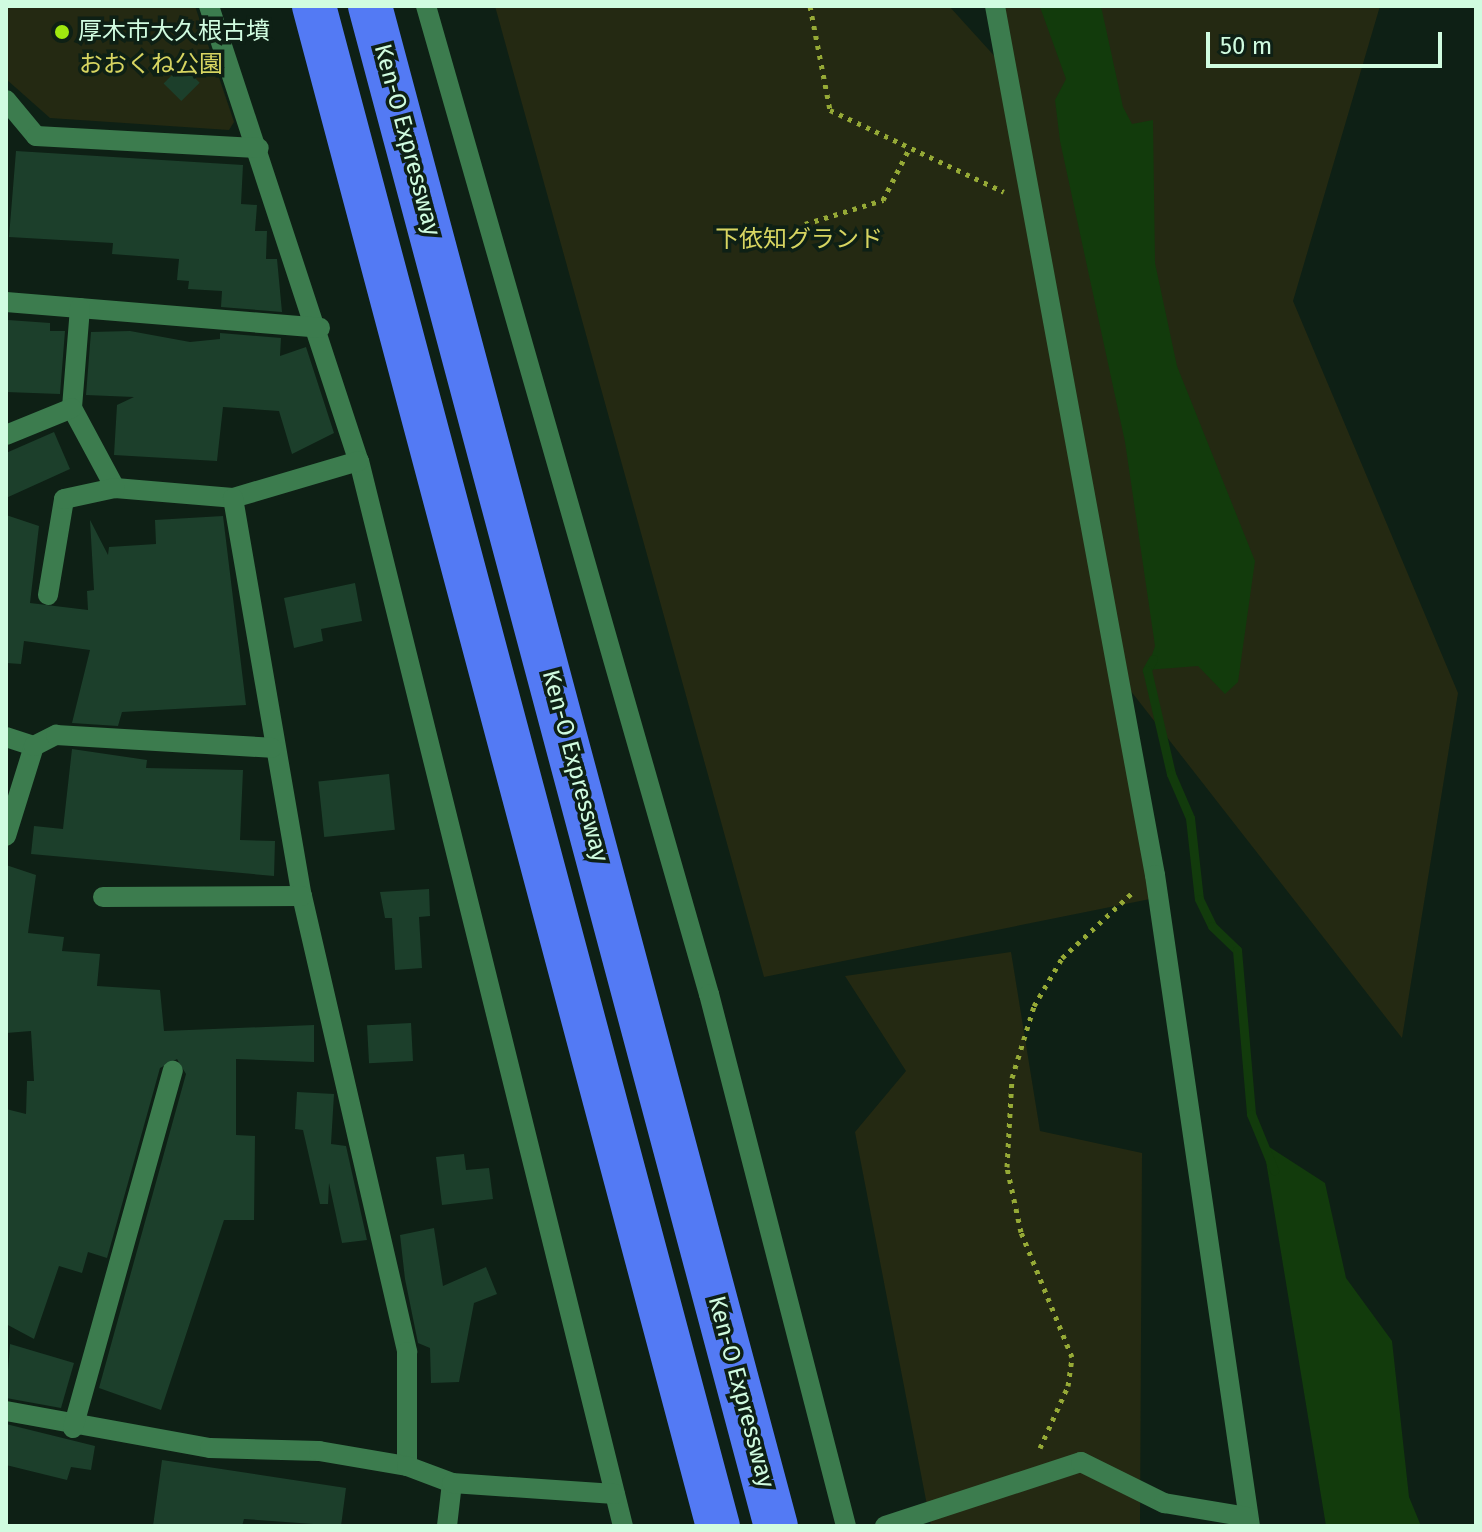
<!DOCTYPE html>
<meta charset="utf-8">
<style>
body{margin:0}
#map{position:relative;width:1482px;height:1532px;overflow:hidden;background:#0e2015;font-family:"Fira Sans","Noto Sans JP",sans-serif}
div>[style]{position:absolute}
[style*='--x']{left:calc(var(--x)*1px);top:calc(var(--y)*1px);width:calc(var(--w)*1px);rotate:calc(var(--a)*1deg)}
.green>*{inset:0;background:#242912}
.water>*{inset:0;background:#123b0c}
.stream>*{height:9px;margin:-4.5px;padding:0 4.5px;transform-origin:4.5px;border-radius:4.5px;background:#123b0c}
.building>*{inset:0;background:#1c3f2b;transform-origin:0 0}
.path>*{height:5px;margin-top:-2.5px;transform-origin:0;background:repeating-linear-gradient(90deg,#96aa36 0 4px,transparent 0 10px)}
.minor>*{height:20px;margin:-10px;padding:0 10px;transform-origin:10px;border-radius:10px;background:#3c7c4e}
.highway>*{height:44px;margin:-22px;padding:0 22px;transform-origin:22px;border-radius:22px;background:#537af4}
.dots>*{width:22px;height:22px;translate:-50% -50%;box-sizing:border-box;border:4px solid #0e2015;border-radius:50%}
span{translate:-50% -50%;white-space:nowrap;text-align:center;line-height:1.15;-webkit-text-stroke:7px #0e2015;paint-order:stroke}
.poi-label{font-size:24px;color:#d0fce0}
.left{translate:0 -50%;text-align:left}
.park-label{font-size:24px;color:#d7d561}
.street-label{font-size:24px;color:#d0fce0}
.frame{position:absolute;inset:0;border:8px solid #d0fce0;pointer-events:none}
.scale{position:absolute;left:1206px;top:32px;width:236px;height:36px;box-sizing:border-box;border:4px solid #d0fce0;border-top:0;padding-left:10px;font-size:24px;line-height:28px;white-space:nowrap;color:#d0fce0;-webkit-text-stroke:6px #0e2015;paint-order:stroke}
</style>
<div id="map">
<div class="green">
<i style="clip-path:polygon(6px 6px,195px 6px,234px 122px,229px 130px,50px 118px,6px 79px)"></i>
<i style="clip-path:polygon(495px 6px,949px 6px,998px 60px,997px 6px,1380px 6px,1293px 301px,1458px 693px,1402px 1038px,1123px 681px,1165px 896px,764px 977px)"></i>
<i style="clip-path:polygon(1011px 952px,1040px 1131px,1142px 1153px,1140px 1526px,931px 1526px,855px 1132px,906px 1071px,845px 976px)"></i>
</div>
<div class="water">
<i style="clip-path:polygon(1101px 6px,1123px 107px,1132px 124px,1153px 120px,1155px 263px,1177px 366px,1255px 561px,1238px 682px,1225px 694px,1198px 666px,1147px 670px,1155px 646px,1125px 442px,1060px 141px,1055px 100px,1066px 79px,1040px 7px)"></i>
<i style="clip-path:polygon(1263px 1143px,1325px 1183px,1346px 1278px,1392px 1341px,1409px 1497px,1421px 1526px,1326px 1526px)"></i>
</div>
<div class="stream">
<i style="--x:1153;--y:659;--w:13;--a:119"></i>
<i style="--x:1147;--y:670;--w:107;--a:77"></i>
<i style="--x:1171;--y:774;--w:48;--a:66.6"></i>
<i style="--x:1190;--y:818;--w:81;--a:83.7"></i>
<i style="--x:1199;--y:899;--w:30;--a:64"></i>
<i style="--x:1212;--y:926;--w:35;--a:44"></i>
<i style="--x:1237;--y:950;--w:165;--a:85.1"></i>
<i style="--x:1251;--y:1114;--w:61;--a:67.7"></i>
</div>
<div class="building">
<i style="left:182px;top:65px;width:25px;height:26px;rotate:45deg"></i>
<i style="clip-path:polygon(16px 151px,243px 165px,241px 204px,257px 205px,255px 231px,267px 231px,266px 259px,277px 259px,282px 312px,221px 307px,222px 291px,188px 289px,189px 281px,177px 280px,179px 259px,112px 254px,113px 243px,9px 237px)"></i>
<i style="clip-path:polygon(8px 320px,50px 323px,50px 331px,65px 331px,60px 394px,6px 392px)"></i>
<i style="clip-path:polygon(130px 331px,190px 342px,220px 339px,220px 333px,281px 338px,280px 356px,306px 347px,334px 433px,292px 454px,279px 411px,223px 407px,217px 461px,114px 455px,117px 405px,134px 397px,86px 395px,91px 332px)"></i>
<i style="clip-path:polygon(54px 432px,70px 469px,6px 498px,6px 453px)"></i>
<i style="clip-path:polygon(6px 515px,39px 526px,30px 603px,88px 610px,87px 591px,94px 590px,90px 520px,108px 555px,109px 547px,156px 544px,155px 520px,223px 516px,246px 705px,122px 712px,118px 726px,72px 723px,90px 650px,24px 641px,21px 664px,6px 663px)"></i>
<i style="clip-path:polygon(355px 583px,362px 621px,321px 629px,323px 641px,294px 648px,284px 598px)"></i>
<i style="clip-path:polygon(72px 749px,147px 760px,146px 768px,243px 770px,240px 840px,275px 841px,274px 876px,31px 854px,34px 826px,63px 829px)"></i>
<i style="left:389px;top:774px;width:56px;height:71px;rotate:84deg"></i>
<i style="clip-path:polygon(6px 865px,36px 875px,28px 933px,64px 937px,62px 951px,100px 954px,97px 986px,160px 990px,164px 1031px,314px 1025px,314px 1062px,236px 1059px,236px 1135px,255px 1136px,254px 1220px,224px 1220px,161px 1410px,99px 1388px,186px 1074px,177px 1059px,160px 1068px,107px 1258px,88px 1252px,82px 1273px,59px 1266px,34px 1339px,6px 1324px,6px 1109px,26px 1114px,27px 1081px,34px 1081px,31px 1031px,6px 1033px)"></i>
<i style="clip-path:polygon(429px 889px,430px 916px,419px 917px,422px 968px,395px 970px,392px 918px,385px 918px,380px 892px)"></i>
<i style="left:411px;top:1023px;width:38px;height:44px;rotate:87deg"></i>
<i style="clip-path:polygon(297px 1092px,334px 1094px,331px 1144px,346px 1146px,367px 1240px,342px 1243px,329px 1183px,328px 1204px,320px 1204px,303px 1130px,295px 1129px)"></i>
<i style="clip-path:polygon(464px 1154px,466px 1170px,489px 1168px,493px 1199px,442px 1205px,436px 1157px)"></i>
<i style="clip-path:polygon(434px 1228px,443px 1286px,486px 1267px,497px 1294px,474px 1303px,459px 1382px,431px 1383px,430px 1348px,418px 1343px,405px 1279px,400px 1235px)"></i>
<i style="clip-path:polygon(10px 1344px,74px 1363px,61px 1408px,6px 1398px)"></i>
<i style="clip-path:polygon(6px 1424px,95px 1446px,91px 1470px,71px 1467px,67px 1480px,6px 1465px)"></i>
<i style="clip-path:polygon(162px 1460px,346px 1488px,341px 1526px,244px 1519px,242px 1526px,153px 1526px)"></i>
</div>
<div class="path">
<i style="--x:810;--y:6;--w:106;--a:79.1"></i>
<i style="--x:830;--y:110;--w:192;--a:25.2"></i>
<i style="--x:805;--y:224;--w:82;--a:-17.1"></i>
<i style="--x:883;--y:200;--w:55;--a:-63"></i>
<i style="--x:1040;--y:1448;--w:68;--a:-65.7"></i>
<i style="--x:1068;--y:1386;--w:29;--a:-82"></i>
<i style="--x:1072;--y:1357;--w:135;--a:-112.2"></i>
<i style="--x:1021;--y:1232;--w:66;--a:-102.2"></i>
<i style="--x:1007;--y:1167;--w:89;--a:-86.8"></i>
<i style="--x:1012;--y:1078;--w:75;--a:-73"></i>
<i style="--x:1034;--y:1006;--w:56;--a:-59.7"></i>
<i style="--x:1062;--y:958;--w:98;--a:-42.9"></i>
</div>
<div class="minor">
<i style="--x:209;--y:6;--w:479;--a:71.8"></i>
<i style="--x:359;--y:461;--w:1097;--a:76.08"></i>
<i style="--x:426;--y:6;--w:1028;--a:74.02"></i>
<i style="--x:709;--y:994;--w:549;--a:75.56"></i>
<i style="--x:995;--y:6;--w:884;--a:79.57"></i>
<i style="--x:1155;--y:875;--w:658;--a:81.7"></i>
<i style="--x:6;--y:100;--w:47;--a:50.2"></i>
<i style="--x:36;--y:136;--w:223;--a:3.1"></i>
<i style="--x:6;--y:302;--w:315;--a:4.7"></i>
<i style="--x:80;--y:308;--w:100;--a:94.6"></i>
<i style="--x:72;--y:408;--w:91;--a:61.7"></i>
<i style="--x:115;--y:488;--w:118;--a:4.8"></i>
<i style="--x:233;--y:498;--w:131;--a:-16.4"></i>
<i style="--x:6;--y:435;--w:71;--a:-22.2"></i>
<i style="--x:233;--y:498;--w:404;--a:80.2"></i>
<i style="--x:302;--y:896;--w:468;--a:77"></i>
<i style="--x:407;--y:1352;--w:114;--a:90"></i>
<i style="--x:48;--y:595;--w:97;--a:-80.5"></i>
<i style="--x:64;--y:499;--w:52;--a:-12.2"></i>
<i style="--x:6;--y:737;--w:29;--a:18"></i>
<i style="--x:34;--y:746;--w:94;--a:107.3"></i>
<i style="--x:34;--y:746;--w:25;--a:-27"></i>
<i style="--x:56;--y:735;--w:216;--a:3.4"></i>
<i style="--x:103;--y:897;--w:199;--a:-0.3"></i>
<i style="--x:6;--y:1411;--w:207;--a:10.3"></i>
<i style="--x:210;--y:1448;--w:109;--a:1.6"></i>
<i style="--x:319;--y:1451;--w:89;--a:9.7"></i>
<i style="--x:407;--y:1466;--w:48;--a:20.7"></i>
<i style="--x:73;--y:1428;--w:371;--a:-74.4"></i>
<i style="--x:447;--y:1526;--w:43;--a:-83.4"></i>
<i style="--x:452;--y:1483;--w:163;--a:3.9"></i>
<i style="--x:885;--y:1526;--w:206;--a:-18.1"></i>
<i style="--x:1081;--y:1462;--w:93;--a:26.3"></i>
<i style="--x:1164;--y:1503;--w:85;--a:9.5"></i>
</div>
<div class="highway">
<i style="--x:314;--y:6;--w:1573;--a:75.12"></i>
<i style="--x:370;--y:6;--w:1573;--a:75.05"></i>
</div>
<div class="dots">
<i style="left:62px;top:32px;background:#9fe90f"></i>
</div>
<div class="poi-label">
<span class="left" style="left:78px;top:32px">厚木市大久根古墳</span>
</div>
<div class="park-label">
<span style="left:151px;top:65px">おおくね公園</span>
<span style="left:799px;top:240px">下依知グランド</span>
</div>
<div class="street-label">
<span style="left:407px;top:140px;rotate:75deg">Ken-O Expressway</span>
<span style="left:575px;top:766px;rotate:75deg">Ken-O Expressway</span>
<span style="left:741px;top:1392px;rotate:75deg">Ken-O Expressway</span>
</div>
<div class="frame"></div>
<div class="scale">50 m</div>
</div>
